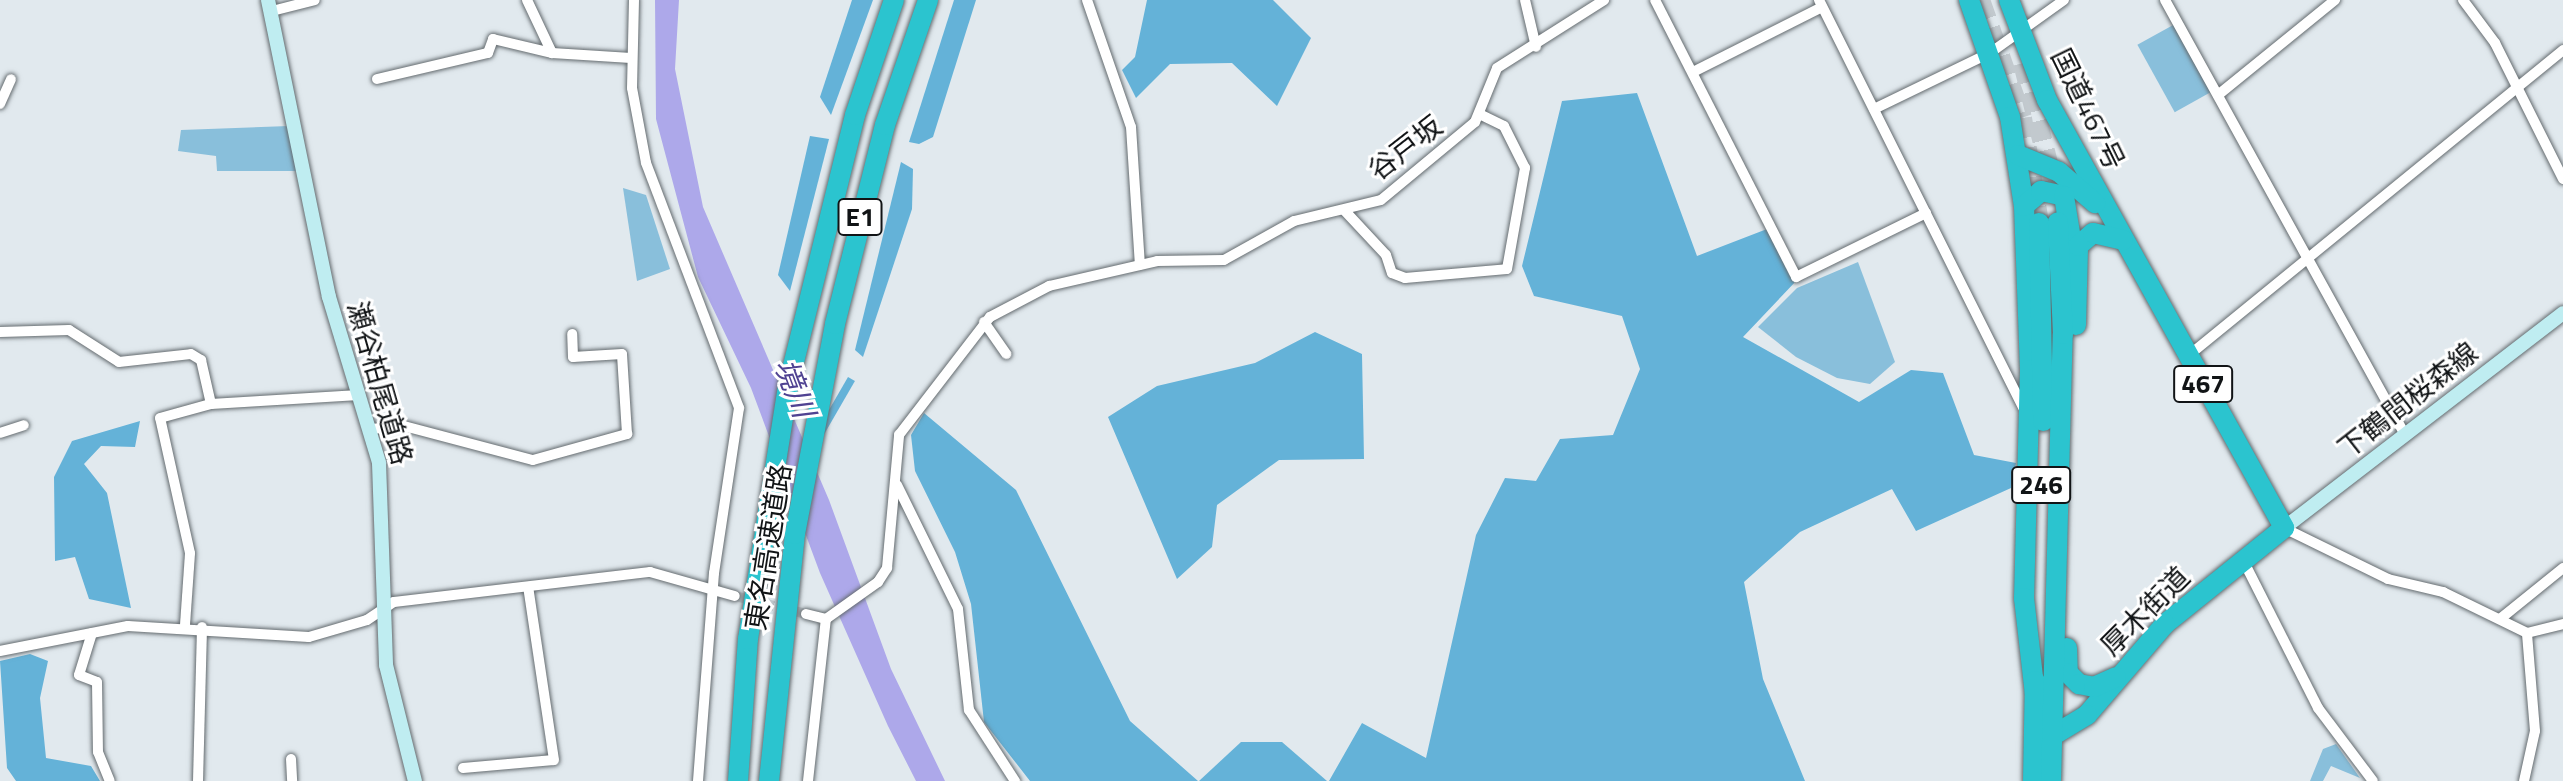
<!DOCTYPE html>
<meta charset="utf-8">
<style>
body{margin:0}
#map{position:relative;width:2563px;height:781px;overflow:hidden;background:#e1e9ee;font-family:"Titillium Web","Noto Sans JP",sans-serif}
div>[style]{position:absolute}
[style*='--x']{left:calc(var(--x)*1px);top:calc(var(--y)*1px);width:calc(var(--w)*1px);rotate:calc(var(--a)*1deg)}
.green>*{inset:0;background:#89bfdb;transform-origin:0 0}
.forest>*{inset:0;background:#64b2d8;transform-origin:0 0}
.water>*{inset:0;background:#ada8ea}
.street-tunnel>*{height:10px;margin-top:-5px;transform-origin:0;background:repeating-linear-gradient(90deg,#c2c9ce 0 10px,transparent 0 15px)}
.highway-tunnel>*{height:20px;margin-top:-10px;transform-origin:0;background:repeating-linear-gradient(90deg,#c2c9ce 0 20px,transparent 0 30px)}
.roads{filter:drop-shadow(0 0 2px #646b6f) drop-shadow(0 0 2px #646b6f)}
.street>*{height:10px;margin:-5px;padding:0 5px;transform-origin:5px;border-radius:5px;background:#fff}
.secondary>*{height:14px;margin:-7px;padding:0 7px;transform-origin:7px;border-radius:7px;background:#bfedf1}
.highway>*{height:20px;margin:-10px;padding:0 10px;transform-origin:10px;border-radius:10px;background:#2bc4cf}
span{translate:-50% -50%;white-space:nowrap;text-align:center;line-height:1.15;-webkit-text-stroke:6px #fff;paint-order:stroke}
.shield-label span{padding:2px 6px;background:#fff;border:2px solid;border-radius:6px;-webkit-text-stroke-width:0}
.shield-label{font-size:26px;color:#111416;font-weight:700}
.street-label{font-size:28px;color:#111416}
.water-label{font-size:30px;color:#504392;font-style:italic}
</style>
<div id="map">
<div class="green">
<i style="left:2175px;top:24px;width:77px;height:43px;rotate:61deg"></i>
<i style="clip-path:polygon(289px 126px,297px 171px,217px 171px,216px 156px,178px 151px,181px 130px)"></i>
<i style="clip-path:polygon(623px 188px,646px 195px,670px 269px,637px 281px)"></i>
<i style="clip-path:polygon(1858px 262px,1895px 362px,1870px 384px,1837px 378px,1796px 357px,1758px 327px,1797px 288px)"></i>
<i style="clip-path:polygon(2336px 744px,2360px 778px,2331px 766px,2323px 781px,2310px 781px,2323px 749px)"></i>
</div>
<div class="forest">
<i style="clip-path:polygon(852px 0,873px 0,831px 115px,820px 97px)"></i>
<i style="clip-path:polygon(954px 0,976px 0,933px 137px,919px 144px,909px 142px)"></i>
<i style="clip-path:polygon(1147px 0,1273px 0,1311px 38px,1277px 106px,1232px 63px,1170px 64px,1136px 98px,1122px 70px,1135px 57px)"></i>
<i style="clip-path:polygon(1637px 93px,1697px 256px,1767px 229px,1797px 280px,1743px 337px,1859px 402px,1911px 370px,1943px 373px,1974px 455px,2016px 463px,2011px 488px,1916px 531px,1892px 489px,1800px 532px,1744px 582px,1763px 679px,1805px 781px,1329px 781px,1362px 723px,1426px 758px,1476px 535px,1505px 478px,1536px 481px,1560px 439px,1613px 435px,1640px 369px,1622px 316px,1534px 296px,1522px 266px,1562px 101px)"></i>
<i style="clip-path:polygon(810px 136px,829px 139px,790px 291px,778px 275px)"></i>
<i style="clip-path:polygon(901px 162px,913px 169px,912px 209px,863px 357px,855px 350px)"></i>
<i style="clip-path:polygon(1315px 332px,1362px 354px,1364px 459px,1279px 460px,1217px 505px,1212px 547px,1177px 579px,1108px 417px,1157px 386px,1255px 363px)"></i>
<i style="left:848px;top:377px;width:8px;height:100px;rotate:30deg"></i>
<i style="clip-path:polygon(924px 413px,1016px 490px,1130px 721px,1198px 781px,1030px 781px,984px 722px,971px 604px,955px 552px,915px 471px,911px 435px)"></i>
<i style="clip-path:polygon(140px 421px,135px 447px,101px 446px,84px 464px,107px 493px,131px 608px,89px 599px,75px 557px,55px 561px,54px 477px,72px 441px)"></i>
<i style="clip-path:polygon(30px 654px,48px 661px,40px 698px,46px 758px,91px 766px,100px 781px,16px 781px,7px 768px,0 661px)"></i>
<i style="clip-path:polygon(1241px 742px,1282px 742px,1327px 781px,1199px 781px)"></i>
</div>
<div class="water">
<i style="clip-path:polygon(655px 0,679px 0,675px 69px,703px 207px,829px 500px,891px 669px,945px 781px,916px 781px,888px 726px,820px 573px,751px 388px,698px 277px,656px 119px)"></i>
</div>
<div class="street-tunnel">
<i style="--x:735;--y:596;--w:73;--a:14.2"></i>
</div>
<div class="highway-tunnel">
<i style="--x:1980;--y:0;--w:125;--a:70.4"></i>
<i style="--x:2022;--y:118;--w:106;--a:80.8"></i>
<i style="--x:2023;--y:63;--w:124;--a:76"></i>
</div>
<div class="roads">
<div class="street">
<i style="--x:527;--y:0;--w:59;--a:64.7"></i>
<i style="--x:634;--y:0;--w:88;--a:91.3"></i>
<i style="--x:632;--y:88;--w:76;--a:79.4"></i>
<i style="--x:646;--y:163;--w:262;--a:69.2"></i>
<i style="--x:739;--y:408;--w:167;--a:98.6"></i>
<i style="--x:714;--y:573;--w:209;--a:94.4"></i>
<i style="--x:1087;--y:0;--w:134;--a:70.9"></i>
<i style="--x:1131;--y:127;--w:138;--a:86.3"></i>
<i style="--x:1525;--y:0;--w:48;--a:76.8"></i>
<i style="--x:1655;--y:0;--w:311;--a:63"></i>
<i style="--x:1796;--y:277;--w:145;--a:-26.2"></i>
<i style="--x:1819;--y:0;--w:460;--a:63.4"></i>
<i style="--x:2165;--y:0;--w:496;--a:61.1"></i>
<i style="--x:2463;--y:0;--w:54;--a:53.3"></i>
<i style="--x:2495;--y:43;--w:152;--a:63.4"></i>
<i style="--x:272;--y:11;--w:44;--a:-14.3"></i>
<i style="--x:1693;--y:72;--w:144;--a:-26.7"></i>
<i style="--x:377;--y:79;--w:114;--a:-13.2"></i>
<i style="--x:488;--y:53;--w:15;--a:-70"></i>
<i style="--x:493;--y:39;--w:61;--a:13.3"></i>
<i style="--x:552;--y:53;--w:79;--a:3.6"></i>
<i style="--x:2218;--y:95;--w:151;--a:-39.1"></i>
<i style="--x:0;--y:104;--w:27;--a:-66"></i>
<i style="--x:1874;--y:109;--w:129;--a:-25.8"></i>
<i style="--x:1990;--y:53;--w:91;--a:-35.6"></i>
<i style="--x:1345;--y:211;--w:60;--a:47"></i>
<i style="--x:1386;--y:255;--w:19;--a:72"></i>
<i style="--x:1392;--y:273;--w:14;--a:21"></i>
<i style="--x:1405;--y:278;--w:102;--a:-5"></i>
<i style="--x:1507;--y:269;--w:103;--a:-79.9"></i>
<i style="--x:1525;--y:168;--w:47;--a:-116.6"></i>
<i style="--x:1504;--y:126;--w:28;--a:-154"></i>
<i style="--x:984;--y:322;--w:39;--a:55"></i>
<i style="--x:0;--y:332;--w:69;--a:-1.7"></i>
<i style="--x:69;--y:330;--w:59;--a:32.6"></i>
<i style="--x:119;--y:362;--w:72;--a:-6.3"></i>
<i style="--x:191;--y:354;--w:12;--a:31"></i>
<i style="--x:201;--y:360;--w:45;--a:77.2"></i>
<i style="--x:211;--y:404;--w:148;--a:-3.5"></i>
<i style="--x:2188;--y:356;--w:484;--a:-39.2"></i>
<i style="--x:371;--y:429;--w:33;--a:-5"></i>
<i style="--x:404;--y:426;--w:133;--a:14.8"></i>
<i style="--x:533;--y:460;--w:98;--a:-15.5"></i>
<i style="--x:627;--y:434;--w:80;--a:-93.6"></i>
<i style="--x:622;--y:354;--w:49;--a:176.5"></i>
<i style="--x:573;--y:357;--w:23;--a:-92"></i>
<i style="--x:0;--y:433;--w:25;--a:-18"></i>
<i style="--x:897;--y:485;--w:138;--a:63.8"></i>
<i style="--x:958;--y:609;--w:102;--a:83.8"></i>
<i style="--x:969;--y:710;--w:85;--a:57.1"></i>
<i style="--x:2284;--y:528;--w:116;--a:26.1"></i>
<i style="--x:2388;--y:579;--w:57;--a:13.3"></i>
<i style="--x:2443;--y:592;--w:93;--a:26"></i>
<i style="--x:2527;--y:633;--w:37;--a:-14"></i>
<i style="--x:2243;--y:560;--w:166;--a:63.1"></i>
<i style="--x:2318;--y:708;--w:91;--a:53"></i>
<i style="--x:806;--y:614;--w:21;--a:14"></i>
<i style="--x:826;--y:619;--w:64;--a:-35.4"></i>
<i style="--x:878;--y:582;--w:17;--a:-57"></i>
<i style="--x:887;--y:568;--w:134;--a:-84.8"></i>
<i style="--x:899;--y:435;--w:149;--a:-52.4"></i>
<i style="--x:990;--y:317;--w:67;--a:-27.7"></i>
<i style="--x:1049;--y:286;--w:111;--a:-13"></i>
<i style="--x:1157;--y:261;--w:67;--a:-0.9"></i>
<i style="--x:1224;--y:260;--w:80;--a:-29.1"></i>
<i style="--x:1294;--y:221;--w:89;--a:-13.6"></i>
<i style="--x:1381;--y:200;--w:122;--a:-39.7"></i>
<i style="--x:1475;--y:122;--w:58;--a:-67.8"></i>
<i style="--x:1497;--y:68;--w:127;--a:-32.4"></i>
<i style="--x:2500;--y:619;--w:81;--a:-39"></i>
<i style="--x:185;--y:625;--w:72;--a:-86"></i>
<i style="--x:190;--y:553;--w:138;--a:-102.5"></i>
<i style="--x:160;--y:418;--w:53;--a:-15.4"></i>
<i style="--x:92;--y:633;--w:44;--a:107.2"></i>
<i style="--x:79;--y:675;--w:19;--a:21"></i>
<i style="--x:97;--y:682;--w:70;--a:89.2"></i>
<i style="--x:98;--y:752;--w:31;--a:68"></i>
<i style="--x:0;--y:651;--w:130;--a:-11.1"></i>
<i style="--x:128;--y:626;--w:181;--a:3.5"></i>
<i style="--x:309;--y:637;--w:60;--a:-16.3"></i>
<i style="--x:367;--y:620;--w:32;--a:-34"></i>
<i style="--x:394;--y:602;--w:258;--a:-6.7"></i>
<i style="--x:650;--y:572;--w:88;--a:15.8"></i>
<i style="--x:291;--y:759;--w:22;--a:87"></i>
<i style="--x:463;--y:768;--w:91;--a:-5"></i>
<i style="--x:554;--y:760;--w:175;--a:-98.5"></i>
<i style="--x:198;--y:781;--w:154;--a:-88.5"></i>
<i style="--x:808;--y:781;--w:163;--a:-83.7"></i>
<i style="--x:2524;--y:781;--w:51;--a:-77.6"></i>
<i style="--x:2535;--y:731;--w:98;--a:-94.7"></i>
</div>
<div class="secondary">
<i style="--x:268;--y:0;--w:303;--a:78.4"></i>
<i style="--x:329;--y:297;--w:173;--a:73.2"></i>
<i style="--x:379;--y:463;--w:202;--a:88"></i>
<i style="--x:386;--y:665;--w:120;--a:76"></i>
<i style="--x:2284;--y:528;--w:352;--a:-37.6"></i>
</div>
<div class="highway">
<i style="--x:1969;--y:0;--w:124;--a:70.7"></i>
<i style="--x:2010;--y:117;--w:90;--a:81.1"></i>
<i style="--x:2024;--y:206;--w:164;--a:87.9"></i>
<i style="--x:2030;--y:370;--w:228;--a:91.5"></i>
<i style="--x:2024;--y:598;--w:97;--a:83.5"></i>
<i style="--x:2009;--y:0;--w:107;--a:69.2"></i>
<i style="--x:2047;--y:100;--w:489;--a:61"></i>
<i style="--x:2284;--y:528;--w:153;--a:141.1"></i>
<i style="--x:2165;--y:624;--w:120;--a:130.6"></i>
<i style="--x:2087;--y:715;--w:62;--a:148.9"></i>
<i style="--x:2018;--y:155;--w:44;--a:22.5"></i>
<i style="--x:2059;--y:172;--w:48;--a:40.7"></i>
<i style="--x:2024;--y:206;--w:23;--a:-41"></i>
<i style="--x:2041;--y:191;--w:24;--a:12"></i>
<i style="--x:2064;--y:196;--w:62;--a:80.7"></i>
<i style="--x:2039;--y:223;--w:198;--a:88.8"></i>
<i style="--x:2076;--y:325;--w:79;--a:-88.5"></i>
<i style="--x:2078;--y:246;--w:20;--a:-41"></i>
<i style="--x:2093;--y:233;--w:31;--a:13"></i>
<i style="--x:2067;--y:648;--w:25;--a:88"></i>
<i style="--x:2068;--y:673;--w:16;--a:45"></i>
<i style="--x:2079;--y:684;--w:15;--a:11"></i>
<i style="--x:2094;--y:687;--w:24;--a:-24"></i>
<i style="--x:738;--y:781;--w:142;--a:-86"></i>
<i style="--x:748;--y:639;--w:256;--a:-81"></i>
<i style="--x:788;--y:386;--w:279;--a:-76.1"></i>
<i style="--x:855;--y:115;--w:121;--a:-71.3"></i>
<i style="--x:769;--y:781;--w:248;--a:-84"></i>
<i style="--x:795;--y:534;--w:214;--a:-79.2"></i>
<i style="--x:835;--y:324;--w:205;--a:-75.9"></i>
<i style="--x:885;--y:125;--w:132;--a:-71"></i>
<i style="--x:2033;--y:781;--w:100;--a:-88.9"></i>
<i style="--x:2051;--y:781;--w:447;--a:-88.5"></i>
<i style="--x:2063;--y:334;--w:112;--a:-92.6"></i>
</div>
</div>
<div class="shield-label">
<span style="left:860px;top:217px">E1</span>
<span style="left:2203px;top:384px">467</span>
<span style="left:2041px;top:485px">246</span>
</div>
<div class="street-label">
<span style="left:2088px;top:109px;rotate:64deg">国道467号</span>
<span style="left:1405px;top:148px;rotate:-38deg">谷戸坂</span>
<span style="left:380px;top:383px;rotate:74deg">瀬谷柏尾道路</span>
<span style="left:2408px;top:400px;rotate:-38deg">下鶴間桜森線</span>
<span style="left:768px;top:547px;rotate:-81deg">東名高速道路</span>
<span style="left:2145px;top:611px;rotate:-45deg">厚木街道</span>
</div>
<div class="water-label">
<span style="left:795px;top:388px;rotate:69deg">境川</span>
</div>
</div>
